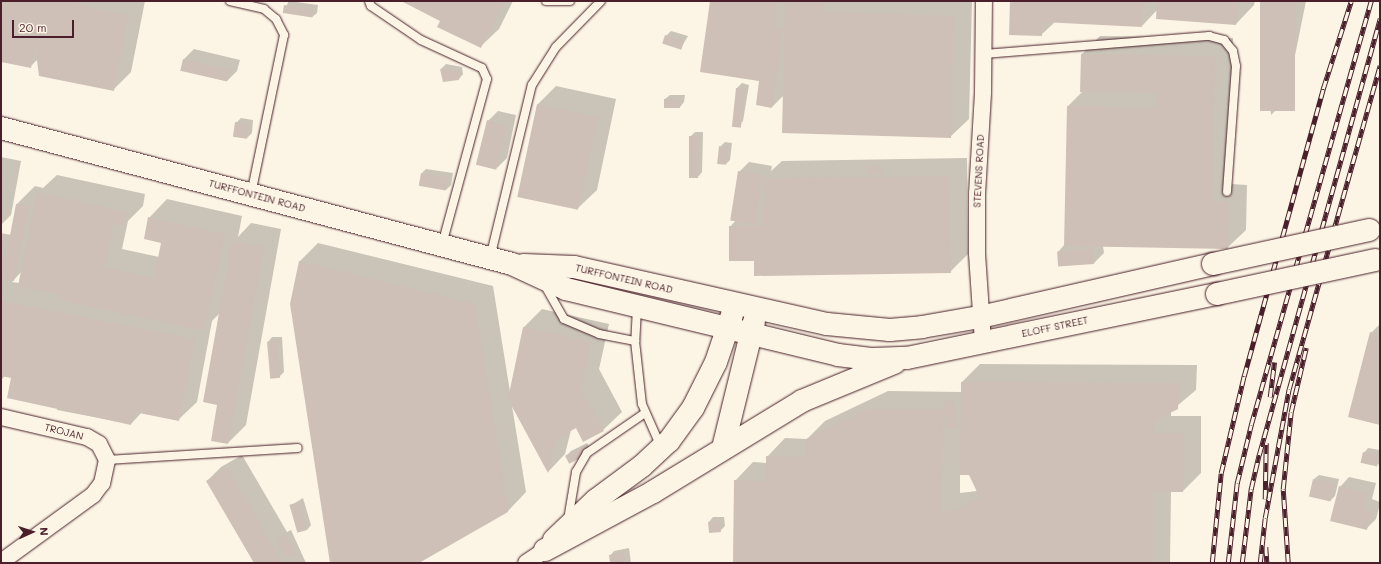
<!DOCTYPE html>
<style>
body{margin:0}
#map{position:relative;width:1381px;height:564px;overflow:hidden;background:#fcf5e5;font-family:Mali,sans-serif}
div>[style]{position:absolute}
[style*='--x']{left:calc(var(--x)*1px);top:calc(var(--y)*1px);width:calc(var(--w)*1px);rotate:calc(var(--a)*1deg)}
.shadow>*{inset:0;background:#0003}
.building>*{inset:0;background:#cfc0b7;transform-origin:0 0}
.roads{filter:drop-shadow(0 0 1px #4a1f2b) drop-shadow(0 0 1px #4a1f2b)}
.lane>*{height:8px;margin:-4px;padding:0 4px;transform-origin:4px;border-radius:4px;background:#fcf5e5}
.street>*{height:16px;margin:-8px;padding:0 8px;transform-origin:8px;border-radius:8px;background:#fcf5e5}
.secondary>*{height:22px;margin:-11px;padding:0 11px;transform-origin:11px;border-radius:11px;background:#fcf5e5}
.rail>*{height:4.5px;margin-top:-2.25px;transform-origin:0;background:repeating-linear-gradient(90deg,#fcf5e5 0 9px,#4a1f2b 0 18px);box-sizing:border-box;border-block:1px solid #4a1f2b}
.bridges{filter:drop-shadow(0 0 1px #4a1f2b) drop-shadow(0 0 1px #4a1f2b)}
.secondary-bridge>*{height:22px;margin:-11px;padding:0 11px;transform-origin:11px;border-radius:11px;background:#fcf5e5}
span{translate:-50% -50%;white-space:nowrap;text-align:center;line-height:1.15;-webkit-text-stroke:3px #fcf5e5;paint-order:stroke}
.street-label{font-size:10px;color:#4a1f2b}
.frame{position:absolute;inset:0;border:2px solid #4a1f2b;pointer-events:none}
.north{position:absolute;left:12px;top:512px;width:40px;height:40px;-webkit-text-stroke:3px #fcf5e5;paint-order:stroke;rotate:87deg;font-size:11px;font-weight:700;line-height:16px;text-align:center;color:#4a1f2b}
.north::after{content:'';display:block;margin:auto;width:14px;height:18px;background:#4a1f2b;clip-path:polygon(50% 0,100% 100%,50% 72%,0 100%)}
.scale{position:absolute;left:12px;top:20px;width:62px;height:18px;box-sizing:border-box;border:2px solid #4a1f2b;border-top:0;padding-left:5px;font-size:12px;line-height:14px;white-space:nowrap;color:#4a1f2b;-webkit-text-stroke:3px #fcf5e5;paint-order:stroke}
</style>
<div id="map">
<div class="shadow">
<i style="clip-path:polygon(1px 1px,145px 1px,131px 72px,113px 90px,38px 59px,30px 67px,1px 61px)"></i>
<i style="clip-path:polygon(289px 1px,318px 5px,317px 13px,312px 17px,283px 12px)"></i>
<i style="clip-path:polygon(403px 1px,513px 1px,499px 29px,480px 47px,441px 20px)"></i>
<i style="clip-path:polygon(711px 1px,972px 1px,969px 119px,950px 137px,784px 95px,772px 107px,760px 80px)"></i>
<i style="clip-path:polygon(1011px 1px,1255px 1px,1254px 5px,1236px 24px,1157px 10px,1142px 26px,1055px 22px,1041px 35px)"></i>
<i style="clip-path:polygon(1261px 1px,1306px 1px,1286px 100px,1271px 115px)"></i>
<i style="clip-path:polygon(671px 31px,688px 36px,681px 48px,666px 36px)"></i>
<i style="clip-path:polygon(1100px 36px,1233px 38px,1231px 184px,1247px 185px,1246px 230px,1227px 248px,1103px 246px,1104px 253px,1094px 263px,1058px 252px,1065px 244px,1068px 106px,1083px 91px,1082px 54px)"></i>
<i style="clip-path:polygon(194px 49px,240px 60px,237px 71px,227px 81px,182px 70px,184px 59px)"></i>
<i style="clip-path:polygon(446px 64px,462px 67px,463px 74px,459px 79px,444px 81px,441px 69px)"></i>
<i style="clip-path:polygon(742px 83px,749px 85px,743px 121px,738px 126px,737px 88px)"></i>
<i style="clip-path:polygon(556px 86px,616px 99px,597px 190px,578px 208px,538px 104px)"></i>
<i style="clip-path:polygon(670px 95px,685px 95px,684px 102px,680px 107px,665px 99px)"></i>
<i style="clip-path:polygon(498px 111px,516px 115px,507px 158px,497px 168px,488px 121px)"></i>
<i style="clip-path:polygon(241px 118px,253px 120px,252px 133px,247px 138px,236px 123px)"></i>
<i style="clip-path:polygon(695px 132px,703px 132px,702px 172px,698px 177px,690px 137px)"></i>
<i style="clip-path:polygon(725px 142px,732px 143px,730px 160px,726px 164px,720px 147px)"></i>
<i style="clip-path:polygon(1px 157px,21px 161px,11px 215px,1px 225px)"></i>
<i style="clip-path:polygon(967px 158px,968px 254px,950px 272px,755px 260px,730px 227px,736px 220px,739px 172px,749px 162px,772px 166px,771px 171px,782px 161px)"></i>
<i style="clip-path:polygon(426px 169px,453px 173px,451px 185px,446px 190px,422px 173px)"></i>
<i style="clip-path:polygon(evenodd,57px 175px,145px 194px,143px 206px,128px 221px,122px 249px,159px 257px,163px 242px,149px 218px,167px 199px,242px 216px,238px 237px,251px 223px,281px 229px,246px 425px,228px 443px,218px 404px,220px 313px,212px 321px,197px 402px,178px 420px,142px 412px,131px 424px,57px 410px,57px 407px,12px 377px,5px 376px,1px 380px,1px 233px,11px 235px,17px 204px,35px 186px,43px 188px,57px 175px,21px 272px,19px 283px,12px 282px,21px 272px)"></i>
<i style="clip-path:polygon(318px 243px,493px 286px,510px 392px,524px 327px,542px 309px,609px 324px,599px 369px,622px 412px,603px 430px,576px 427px,571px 430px,565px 454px,548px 472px,512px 406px,526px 492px,508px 511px,417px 563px,331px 563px,300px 261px)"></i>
<i style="clip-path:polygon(1380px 324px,1380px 424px,1371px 333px)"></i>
<i style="clip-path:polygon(272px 337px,282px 337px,284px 372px,279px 377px,268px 342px)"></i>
<i style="clip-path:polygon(evenodd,980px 364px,1197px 365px,1196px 390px,1171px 411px,1171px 416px,1201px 416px,1201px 473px,1183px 491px,1171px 491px,1170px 563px,734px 563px,735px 481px,753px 462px,767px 463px,767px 457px,785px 438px,807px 439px,825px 421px,888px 391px,962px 392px,962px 382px,980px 364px,960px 474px,969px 474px,977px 491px,960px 493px,960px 474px)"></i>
<i style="clip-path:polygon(587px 443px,591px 449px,566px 456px,571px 451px)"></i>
<i style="clip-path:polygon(1368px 448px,1380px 450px,1379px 465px,1364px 453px)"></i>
<i style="clip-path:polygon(242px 455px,287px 532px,291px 530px,306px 563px,255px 563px,207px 481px,221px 467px)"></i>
<i style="clip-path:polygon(1319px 475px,1339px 479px,1335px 496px,1330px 501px,1314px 479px)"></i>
<i style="clip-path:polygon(1349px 477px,1376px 483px,1372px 499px,1380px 502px,1380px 504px,1376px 519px,1366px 529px,1340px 487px)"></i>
<i style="clip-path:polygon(303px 498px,311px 525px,307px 530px,290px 506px)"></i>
<i style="clip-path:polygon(713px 517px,724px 517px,725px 526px,720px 531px,709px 522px)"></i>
<i style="clip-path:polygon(629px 548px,631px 563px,611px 563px,610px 556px,614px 551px)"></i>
</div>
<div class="building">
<i style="clip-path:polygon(1px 1px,77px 1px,77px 5px,128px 15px,114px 91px,39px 76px,35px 45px,31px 68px,1px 62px)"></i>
<i style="clip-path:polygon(401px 1px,504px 1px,481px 48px,437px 27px,440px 21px)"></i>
<i style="clip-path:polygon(710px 1px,778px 1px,774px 27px,783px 29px,772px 108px,756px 105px,759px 81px,700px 72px)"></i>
<i style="clip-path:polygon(785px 1px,824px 1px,824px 12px,954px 16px,951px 138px,782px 133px)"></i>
<i style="clip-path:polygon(1010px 1px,1143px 1px,1142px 27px,1042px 22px,1042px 36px,1009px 35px)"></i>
<i style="clip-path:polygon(1157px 1px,1238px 1px,1236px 25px,1156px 19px)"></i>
<i style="left:1260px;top:1px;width:35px;height:110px"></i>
<i style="left:284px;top:5px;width:30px;height:8px;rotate:9deg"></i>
<i style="left:665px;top:35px;width:20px;height:9px;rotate:18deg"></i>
<i style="clip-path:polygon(1081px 54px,1215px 56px,1213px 202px,1229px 202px,1228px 249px,1064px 246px,1067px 106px,1155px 108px,1155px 93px,1080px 92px)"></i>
<i style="left:183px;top:59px;width:48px;height:12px;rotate:13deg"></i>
<i style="clip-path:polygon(440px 69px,458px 71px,459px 80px,443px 82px)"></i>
<i style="left:736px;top:88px;width:9px;height:39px;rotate:6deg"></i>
<i style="left:664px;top:99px;width:16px;height:9px"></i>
<i style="left:537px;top:104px;width:62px;height:95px;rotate:12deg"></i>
<i style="left:487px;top:120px;width:21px;height:46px;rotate:14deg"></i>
<i style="left:235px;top:122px;width:14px;height:15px;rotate:8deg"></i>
<i style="left:689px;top:136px;width:9px;height:42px"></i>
<i style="left:719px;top:146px;width:9px;height:18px;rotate:6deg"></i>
<i style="left:867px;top:166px;width:17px;height:8px"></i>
<i style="left:738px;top:171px;width:25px;height:50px;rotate:9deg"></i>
<i style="left:421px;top:173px;width:27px;height:13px;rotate:10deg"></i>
<i style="clip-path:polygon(949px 176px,951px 273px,754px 276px,754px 261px,729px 261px,729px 226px,764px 226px,763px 178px)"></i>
<i style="clip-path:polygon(1px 179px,4px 179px,2px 189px,1px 189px)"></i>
<i style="clip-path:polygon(37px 192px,127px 212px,125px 226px,114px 223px,104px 267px,154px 278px,161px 243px,144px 239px,148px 217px,225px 234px,204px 331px,60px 300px,61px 295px,18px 286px)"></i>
<i style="clip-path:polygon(16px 204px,29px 206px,14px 281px,1px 279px,1px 255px,6px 256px)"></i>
<i style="clip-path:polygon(232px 241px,264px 247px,228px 444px,211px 441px,217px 405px,203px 402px)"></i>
<i style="left:1093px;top:249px;width:15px;height:36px;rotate:86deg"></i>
<i style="clip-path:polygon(299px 261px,475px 304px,508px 512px,419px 563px,330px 563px,290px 304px)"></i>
<i style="clip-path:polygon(1px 301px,195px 339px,179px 421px,134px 412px,131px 425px,7px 398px,11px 378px,1px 376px)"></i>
<i style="clip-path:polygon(523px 327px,591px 342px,581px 388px,604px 431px,583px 442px,576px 428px,555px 440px,548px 473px,508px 399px)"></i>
<i style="clip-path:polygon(1370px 332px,1380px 335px,1380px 425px,1348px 417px)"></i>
<i style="left:277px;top:341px;width:37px;height:10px;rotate:85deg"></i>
<i style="clip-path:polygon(961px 382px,1179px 383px,1178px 409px,1154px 421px,1154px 433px,1184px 433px,1183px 492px,1153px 492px,1153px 563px,733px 563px,734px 480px,766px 481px,766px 456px,806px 457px,806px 439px,869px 409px,943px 409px,942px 511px,953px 511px,980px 498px,969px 475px,960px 475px)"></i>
<i style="left:953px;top:400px;width:28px;height:11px;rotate:80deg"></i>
<i style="left:582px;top:447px;width:9px;height:19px;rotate:63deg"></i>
<i style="left:1363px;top:452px;width:17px;height:11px;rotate:13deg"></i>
<i style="clip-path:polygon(227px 468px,283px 563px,254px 563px,206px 481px)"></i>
<i style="left:1313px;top:479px;width:22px;height:18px;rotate:13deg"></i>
<i style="clip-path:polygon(1339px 486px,1367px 493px,1363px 509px,1371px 512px,1367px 530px,1330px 521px)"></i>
<i style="left:299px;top:502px;width:29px;height:10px;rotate:74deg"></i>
<i style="left:720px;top:521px;width:11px;height:12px;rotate:85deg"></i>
<i style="left:286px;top:534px;width:21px;height:11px;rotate:65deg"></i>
<i style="clip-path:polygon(624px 553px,626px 563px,610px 563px,609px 555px)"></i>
</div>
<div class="roads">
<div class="lane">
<i style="--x:230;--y:1;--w:35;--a:13"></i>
<i style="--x:264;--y:9;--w:16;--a:40"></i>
<i style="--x:276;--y:19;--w:18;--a:63"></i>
<i style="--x:284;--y:35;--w:162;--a:101.7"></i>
<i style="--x:369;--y:1;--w:5;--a:68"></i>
<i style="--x:371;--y:6;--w:60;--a:34.2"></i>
<i style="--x:421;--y:40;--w:67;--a:24.7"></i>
<i style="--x:482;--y:68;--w:12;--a:66"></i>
<i style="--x:487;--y:79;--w:172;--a:105.2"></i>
<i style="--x:546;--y:1;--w:24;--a:0"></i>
<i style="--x:984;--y:54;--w:226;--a:-4.6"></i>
<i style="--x:1209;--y:36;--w:16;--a:15"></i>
<i style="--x:1224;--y:40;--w:14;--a:51"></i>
<i style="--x:1233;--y:51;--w:15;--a:79"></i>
<i style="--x:1236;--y:66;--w:126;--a:94.1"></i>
<i style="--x:490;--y:258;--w:178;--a:-76.4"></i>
<i style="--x:532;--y:85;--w:45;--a:-57.7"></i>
<i style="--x:556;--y:47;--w:64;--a:-45.6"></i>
<i style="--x:544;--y:284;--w:40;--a:60.3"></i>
<i style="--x:564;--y:319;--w:38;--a:23"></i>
<i style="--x:599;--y:334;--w:37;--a:11"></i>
<i style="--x:637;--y:308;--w:33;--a:93"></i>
<i style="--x:635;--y:341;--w:63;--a:83.7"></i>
<i style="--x:642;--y:404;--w:47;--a:66.2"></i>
<i style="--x:107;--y:460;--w:191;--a:-3.6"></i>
<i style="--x:568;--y:520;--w:49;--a:-80.5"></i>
<i style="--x:576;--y:472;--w:22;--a:-60"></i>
<i style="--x:587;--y:453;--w:70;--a:-34.6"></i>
</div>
<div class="street">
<i style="--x:983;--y:342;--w:89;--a:-93.9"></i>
<i style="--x:977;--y:253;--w:59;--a:-90"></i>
<i style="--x:977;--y:194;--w:102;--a:-86.6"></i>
<i style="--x:983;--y:92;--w:91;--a:-89.4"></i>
<i style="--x:1;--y:417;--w:88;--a:13.1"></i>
<i style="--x:87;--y:437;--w:14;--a:30"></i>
<i style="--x:99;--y:444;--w:18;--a:63"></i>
<i style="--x:107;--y:460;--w:24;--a:102"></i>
<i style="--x:102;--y:483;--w:15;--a:127"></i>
<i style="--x:93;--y:495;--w:114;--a:143.9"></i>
<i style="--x:526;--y:563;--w:23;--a:-34"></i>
</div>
<div class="secondary">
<i style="--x:1;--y:128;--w:529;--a:14.9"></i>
<i style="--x:512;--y:264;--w:60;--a:24.8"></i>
<i style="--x:566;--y:289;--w:280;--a:13.6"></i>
<i style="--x:838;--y:355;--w:35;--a:7"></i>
<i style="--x:873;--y:359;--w:34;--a:-2"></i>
<i style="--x:907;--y:358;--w:317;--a:-11.7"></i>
<i style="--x:523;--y:265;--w:51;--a:2.2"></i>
<i style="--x:574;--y:267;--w:259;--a:12.7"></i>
<i style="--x:827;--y:324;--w:63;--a:5.4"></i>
<i style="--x:890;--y:330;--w:32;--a:-5"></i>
<i style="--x:922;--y:327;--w:59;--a:-9.8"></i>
<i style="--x:980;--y:317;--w:239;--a:-12.8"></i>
<i style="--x:723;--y:448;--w:130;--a:-76.2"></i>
<i style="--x:554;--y:540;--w:58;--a:-43.6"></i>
<i style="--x:596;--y:500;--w:57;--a:-36.5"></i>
<i style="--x:642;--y:466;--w:37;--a:-43"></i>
<i style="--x:669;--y:441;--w:41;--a:-54"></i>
<i style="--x:693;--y:408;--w:51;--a:-63.4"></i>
<i style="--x:716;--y:362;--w:50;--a:-71.2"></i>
<i style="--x:545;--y:550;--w:123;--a:-28.2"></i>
<i style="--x:653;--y:492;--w:175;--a:-31.4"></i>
<i style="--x:802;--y:401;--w:100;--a:-22.4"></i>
</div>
</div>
<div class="rail">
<i style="--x:1270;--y:397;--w:35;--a:-83"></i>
<i style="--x:1265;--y:499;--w:56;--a:-89"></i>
<i style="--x:1266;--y:547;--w:16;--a:86"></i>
<i style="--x:1212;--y:563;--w:90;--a:-84.3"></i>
<i style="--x:1221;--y:473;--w:100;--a:-76.7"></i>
<i style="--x:1244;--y:376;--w:298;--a:-74.6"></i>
<i style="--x:1323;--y:89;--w:92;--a:-72.3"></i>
<i style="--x:1228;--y:563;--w:81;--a:-83.6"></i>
<i style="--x:1237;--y:483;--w:60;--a:-76.4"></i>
<i style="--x:1251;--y:425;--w:441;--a:-74.2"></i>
<i style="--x:1242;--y:563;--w:75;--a:-83.1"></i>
<i style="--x:1251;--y:489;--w:35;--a:-77"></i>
<i style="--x:1259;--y:455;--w:453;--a:-74.5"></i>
<i style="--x:1260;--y:563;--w:45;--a:-83.7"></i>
<i style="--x:1265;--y:518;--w:131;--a:-79.5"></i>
<i style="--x:1289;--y:389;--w:336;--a:-74.3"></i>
<i style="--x:1288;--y:563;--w:74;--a:-93.9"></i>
<i style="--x:1283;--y:489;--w:77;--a:-84.1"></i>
<i style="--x:1291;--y:412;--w:66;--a:-76.8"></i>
</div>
<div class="bridges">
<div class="secondary-bridge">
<i style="--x:1213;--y:264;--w:160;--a:-12.3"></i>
<i style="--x:1217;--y:294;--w:162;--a:-12.1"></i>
</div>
</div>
<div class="street-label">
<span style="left:979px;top:171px;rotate:-87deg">STEVENS ROAD</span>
<span style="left:257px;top:196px;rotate:15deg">TURFFONTEIN ROAD</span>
<span style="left:624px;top:279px;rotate:13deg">TURFFONTEIN ROAD</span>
<span style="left:1055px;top:327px;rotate:-12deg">ELOFF STREET</span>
<span style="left:64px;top:432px;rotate:14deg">TROJAN</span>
</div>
<div class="frame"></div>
<div class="north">N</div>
<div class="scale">20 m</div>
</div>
